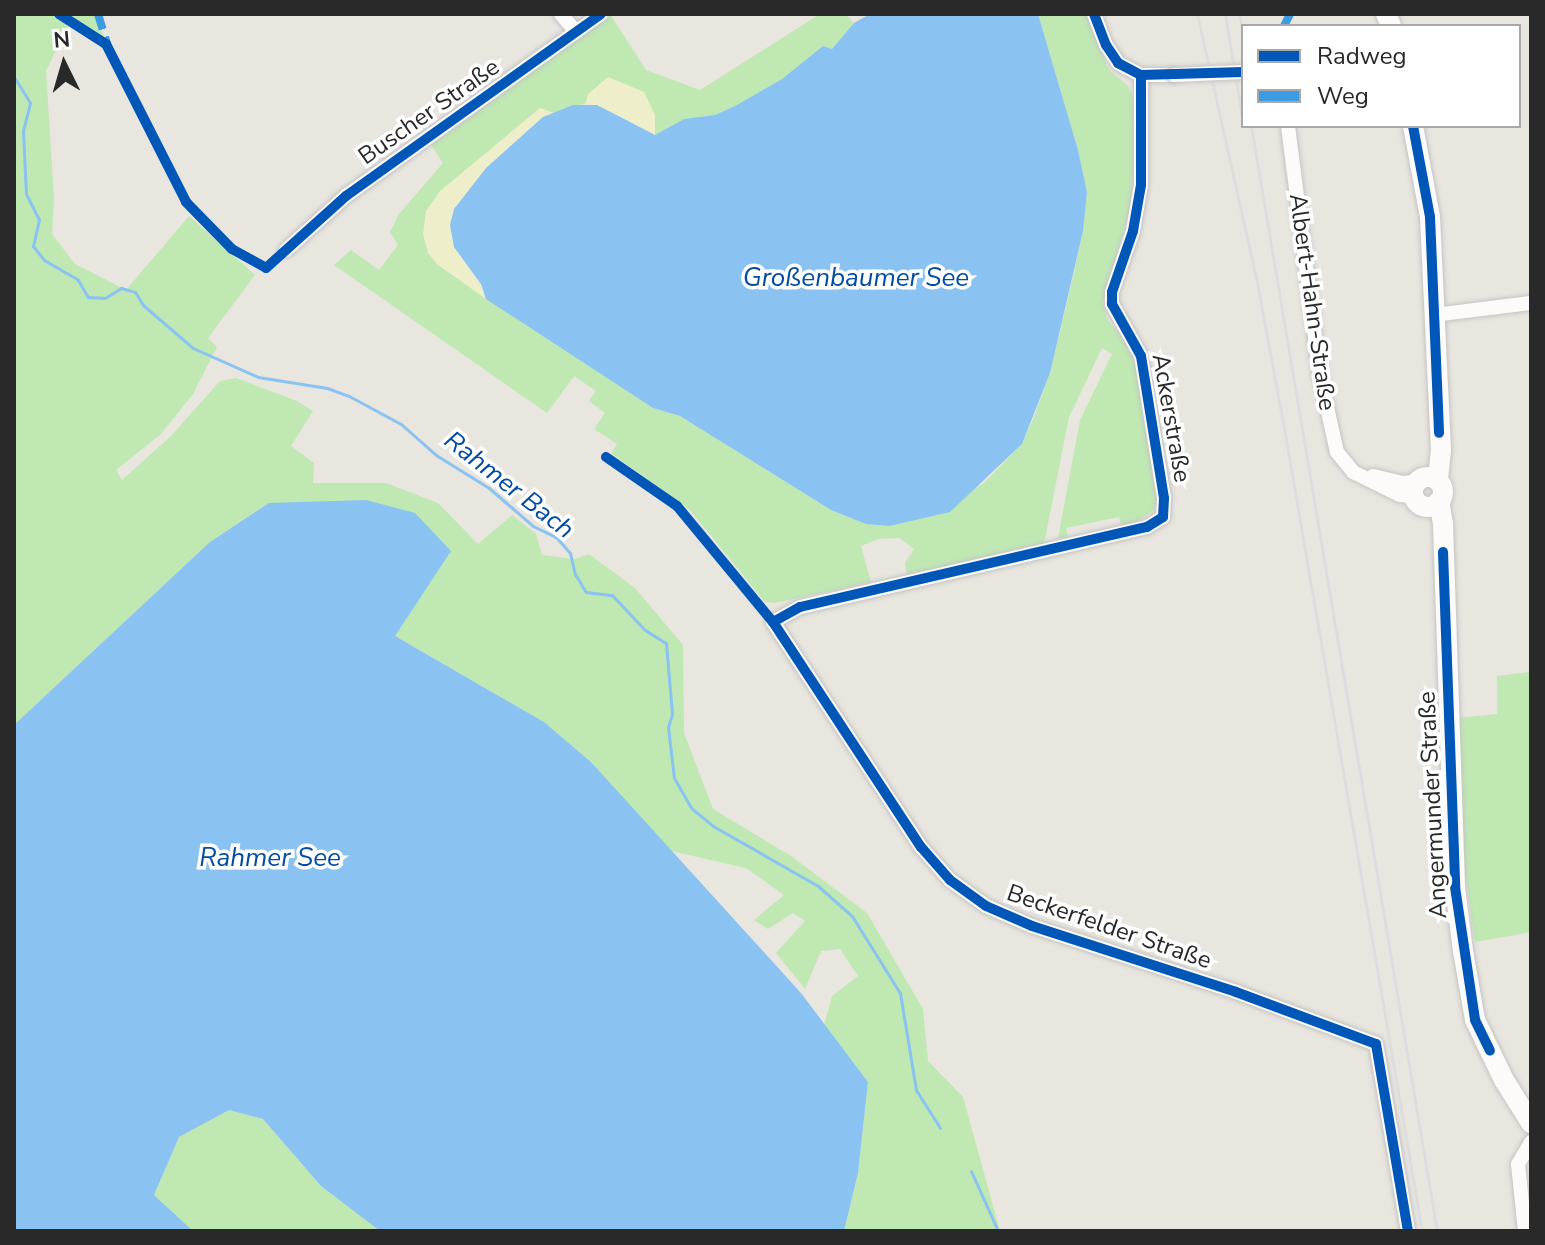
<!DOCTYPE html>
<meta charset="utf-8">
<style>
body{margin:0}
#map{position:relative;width:1545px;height:1245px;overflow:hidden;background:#e8e6de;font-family:"Nunito Sans",sans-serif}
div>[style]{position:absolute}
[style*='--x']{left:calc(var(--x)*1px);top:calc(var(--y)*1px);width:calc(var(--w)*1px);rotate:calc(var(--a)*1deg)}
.green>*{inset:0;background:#bfe8b3}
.sand>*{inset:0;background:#eeefca}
.water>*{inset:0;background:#8ac2f2}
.stream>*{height:3px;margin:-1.5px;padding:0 1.5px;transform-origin:1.5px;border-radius:1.5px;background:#8ac2f2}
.roads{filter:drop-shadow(0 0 2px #c5c4c4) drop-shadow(0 0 2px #c5c4c4)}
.minor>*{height:14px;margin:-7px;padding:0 7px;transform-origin:7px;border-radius:7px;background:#fcfbfa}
.secondary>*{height:20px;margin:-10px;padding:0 10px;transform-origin:10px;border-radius:10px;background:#fcfbfa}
.secondary>.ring{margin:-10px;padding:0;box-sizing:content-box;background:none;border:20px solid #fcfbfa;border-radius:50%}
.rail>*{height:3px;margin:-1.5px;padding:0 1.5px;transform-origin:1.5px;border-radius:1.5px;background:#ddddde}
.bridges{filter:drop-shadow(0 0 2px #c5c4c4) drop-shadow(0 0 2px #c5c4c4)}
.minor-bridge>*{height:14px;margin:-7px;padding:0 7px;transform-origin:7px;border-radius:7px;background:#fcfbfa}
.quiet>*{height:8px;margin-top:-4px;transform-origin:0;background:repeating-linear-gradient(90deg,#3d9ce1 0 16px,transparent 0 24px)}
.cycleway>*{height:10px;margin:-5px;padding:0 5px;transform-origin:5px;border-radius:5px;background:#0057b8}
span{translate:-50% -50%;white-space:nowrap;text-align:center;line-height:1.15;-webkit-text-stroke:7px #fff;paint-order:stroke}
.street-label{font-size:24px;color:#292929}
.water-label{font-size:26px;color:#004ca7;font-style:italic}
.frame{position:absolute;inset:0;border:16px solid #292929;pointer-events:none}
.legend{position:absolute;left:1241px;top:24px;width:280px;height:104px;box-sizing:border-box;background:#fff;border:2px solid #a9a9a9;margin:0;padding:10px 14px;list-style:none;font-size:24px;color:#292929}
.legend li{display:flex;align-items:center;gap:16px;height:40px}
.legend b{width:40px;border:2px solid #a9a9a9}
.north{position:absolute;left:24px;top:24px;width:80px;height:80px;-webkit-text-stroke:6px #fff;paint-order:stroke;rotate:355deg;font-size:22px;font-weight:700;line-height:32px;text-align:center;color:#292929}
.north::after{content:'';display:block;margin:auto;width:28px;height:36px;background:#292929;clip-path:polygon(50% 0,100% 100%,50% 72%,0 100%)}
</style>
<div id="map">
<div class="green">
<i style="clip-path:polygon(14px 14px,51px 14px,69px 24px,46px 71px,54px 199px,52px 234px,75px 264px,126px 290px,189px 216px,255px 275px,208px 338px,217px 347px,193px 394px,161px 434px,116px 470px,122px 480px,171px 436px,220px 381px,236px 378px,297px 401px,313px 411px,291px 446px,314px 463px,313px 483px,386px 483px,438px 503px,478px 544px,512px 515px,536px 534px,542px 555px,575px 559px,589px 554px,635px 588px,683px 645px,684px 733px,713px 809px,791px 856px,867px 913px,923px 1009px,928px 1061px,963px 1097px,1000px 1231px,844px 1231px,858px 1173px,868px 1082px,824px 1025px,832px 996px,858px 976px,840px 949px,821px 951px,805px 989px,776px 953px,805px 921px,793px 913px,768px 929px,754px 920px,784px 895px,746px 868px,667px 850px,591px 762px,544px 722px,395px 636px,450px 551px,269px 503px,210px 542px,14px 725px)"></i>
<i style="clip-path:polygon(67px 14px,95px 14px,105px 39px,72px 17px)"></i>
<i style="clip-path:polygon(610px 14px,646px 70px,700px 90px,820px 14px,845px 14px,854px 23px,832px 49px,823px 46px,782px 79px,735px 106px,715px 115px,684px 119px,655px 135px,655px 115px,588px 94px,586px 103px,554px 113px,540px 108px,437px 264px,653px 408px,680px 416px,831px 510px,866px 524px,888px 526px,983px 484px,1022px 444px,1033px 419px,1050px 373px,1071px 285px,1083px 231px,1087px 192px,1078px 150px,1038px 14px,1086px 14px,1109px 70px,1128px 86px,1133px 98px,1135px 156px,1130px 207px,1103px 303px,1107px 319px,1137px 356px,1158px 499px,1154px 510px,1134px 523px,1122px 526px,1119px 517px,1066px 528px,1068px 538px,1058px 538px,1080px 420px,1112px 354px,1102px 348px,1069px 417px,1044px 544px,907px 575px,905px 563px,914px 549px,899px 538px,878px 539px,861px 546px,871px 582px,775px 603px,765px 602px,689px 509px,611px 453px,617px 444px,594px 429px,605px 413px,589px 401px,596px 391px,574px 376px,547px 413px,334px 265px,351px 250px,379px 270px,398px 245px,390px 232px,399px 214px,443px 163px,431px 145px)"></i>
<i style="clip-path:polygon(1531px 672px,1531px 932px,1475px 942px,1464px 866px,1458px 718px,1497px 714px,1497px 676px)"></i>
<i style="clip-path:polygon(229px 1110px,263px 1119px,321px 1186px,380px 1231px,193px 1231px,154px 1195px,179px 1137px)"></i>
</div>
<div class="sand">
<i style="clip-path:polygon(608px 77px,644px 92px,655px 115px,655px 135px,608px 110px,586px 103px,588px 94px)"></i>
<i style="clip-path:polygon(540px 108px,554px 113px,543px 117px,454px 247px,481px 285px,486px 299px,437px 264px,428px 253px,423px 234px,426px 211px,440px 191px)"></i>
</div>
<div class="water">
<i style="clip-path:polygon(870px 14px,1038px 14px,1078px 150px,1087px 192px,1083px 231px,1050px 373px,1022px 444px,950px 512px,889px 526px,866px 524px,831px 510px,680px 416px,653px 408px,486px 299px,481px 284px,454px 247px,450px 225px,454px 209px,486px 168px,543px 117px,573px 105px,597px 105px,655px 135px,684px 119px,715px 115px,735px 106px,782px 79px,823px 46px,832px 49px,854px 23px)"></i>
<i style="clip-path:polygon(366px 500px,415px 513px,451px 551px,395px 636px,544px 722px,591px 762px,801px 993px,868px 1082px,858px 1173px,844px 1231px,380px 1231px,321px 1186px,263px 1119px,229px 1110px,179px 1137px,154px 1195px,193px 1231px,14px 1231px,14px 725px,210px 542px,269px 503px)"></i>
</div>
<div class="stream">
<i style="--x:14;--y:77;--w:31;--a:58"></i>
<i style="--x:30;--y:103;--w:29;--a:104"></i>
<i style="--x:23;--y:131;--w:63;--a:87.3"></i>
<i style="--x:26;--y:194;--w:29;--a:63"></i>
<i style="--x:39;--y:220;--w:27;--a:103"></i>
<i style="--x:33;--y:246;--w:18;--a:52"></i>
<i style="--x:44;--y:260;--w:39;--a:30"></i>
<i style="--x:78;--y:280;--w:20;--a:60"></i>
<i style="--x:88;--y:297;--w:17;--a:3"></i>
<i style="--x:105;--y:298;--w:19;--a:-32"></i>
<i style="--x:121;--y:288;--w:15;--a:16"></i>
<i style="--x:135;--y:292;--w:15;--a:58"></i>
<i style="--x:143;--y:305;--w:66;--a:40.7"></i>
<i style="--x:193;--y:348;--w:71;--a:24"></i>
<i style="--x:258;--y:377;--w:70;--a:9.1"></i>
<i style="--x:327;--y:388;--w:23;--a:20"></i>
<i style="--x:349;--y:396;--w:59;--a:28.3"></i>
<i style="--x:401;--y:424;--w:47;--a:41.5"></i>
<i style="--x:436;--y:455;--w:62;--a:31.9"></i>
<i style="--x:489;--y:488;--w:58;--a:40.8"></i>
<i style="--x:533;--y:526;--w:25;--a:26"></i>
<i style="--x:556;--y:537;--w:21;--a:49"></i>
<i style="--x:570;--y:553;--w:22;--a:77"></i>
<i style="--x:575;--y:574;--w:21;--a:59"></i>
<i style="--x:586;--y:592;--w:26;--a:7"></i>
<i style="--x:612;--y:595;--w:48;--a:46.7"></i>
<i style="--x:645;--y:630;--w:25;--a:32"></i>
<i style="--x:666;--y:643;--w:71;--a:85.2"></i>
<i style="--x:672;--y:714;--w:14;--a:107"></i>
<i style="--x:668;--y:727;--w:51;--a:83.3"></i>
<i style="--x:674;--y:778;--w:34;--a:60"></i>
<i style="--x:691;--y:808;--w:28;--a:39"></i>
<i style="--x:713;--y:826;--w:121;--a:29.7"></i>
<i style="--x:818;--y:886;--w:45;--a:41.4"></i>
<i style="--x:852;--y:916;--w:91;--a:58.1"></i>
<i style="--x:900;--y:993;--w:98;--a:80.6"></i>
<i style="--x:916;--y:1090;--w:45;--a:57.7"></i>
<i style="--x:971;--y:1171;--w:66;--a:65.8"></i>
</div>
<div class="roads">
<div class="minor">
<i style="--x:561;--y:14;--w:23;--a:50"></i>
<i style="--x:1094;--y:14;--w:33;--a:69"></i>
<i style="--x:1106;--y:45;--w:22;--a:56"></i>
<i style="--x:1118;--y:63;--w:26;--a:28"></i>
<i style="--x:1141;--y:75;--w:33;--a:0"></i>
<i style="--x:1141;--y:75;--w:110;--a:90"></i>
<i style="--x:1141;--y:185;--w:47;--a:99.9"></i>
<i style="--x:1133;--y:231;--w:65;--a:109"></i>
<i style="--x:1112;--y:292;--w:12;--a:90"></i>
<i style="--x:1112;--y:304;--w:60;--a:60.9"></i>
<i style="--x:1141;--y:356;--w:144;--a:80.8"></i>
<i style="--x:1164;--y:498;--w:19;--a:93"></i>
<i style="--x:1163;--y:517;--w:19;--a:148"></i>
<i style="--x:1147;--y:527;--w:356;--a:167"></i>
<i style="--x:800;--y:607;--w:31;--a:151"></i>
<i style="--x:773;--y:622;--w:269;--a:56.7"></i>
<i style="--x:921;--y:847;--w:44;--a:48.7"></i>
<i style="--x:950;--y:880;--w:44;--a:35.8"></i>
<i style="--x:986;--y:906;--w:50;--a:23.5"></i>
<i style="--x:1032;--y:926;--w:214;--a:17.9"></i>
<i style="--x:1236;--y:992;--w:149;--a:20.4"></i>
<i style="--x:1376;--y:1044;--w:190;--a:80.3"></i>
<i style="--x:1288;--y:126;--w:251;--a:82.7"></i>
<i style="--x:1320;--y:375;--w:79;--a:77.6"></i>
<i style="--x:1337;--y:452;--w:26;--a:51"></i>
<i style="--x:1353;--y:472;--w:52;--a:26.1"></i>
<i style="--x:1400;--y:495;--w:14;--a:4"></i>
<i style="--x:286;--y:250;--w:81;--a:-42"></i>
<i style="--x:346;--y:196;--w:313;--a:-35.5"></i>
<i style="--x:1434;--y:315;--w:98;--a:-7.1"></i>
<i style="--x:1373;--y:476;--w:32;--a:13"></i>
<i style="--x:1404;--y:483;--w:15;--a:-8"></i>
<i style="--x:1525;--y:1231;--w:67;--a:-96"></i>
<i style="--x:1518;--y:1164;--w:26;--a:-59"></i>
</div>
<div class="secondary">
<i style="--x:1386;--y:14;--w:13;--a:67"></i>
<i style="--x:1413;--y:126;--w:93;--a:79.4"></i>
<i style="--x:1430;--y:217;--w:233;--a:87.3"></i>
<i style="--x:1441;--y:450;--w:31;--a:96"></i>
<i class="ring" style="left:1413px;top:477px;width:10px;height:10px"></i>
<i style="--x:1439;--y:501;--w:23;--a:80"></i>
<i style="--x:1443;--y:524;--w:363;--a:88.1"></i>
<i style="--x:1455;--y:887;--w:64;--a:82.9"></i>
<i style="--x:1463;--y:951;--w:70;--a:80.1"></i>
<i style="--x:1475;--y:1020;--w:67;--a:64.2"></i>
<i style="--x:1504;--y:1080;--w:51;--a:57.9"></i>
</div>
</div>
<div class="rail">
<i style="--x:1197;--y:14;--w:281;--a:77.4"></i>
<i style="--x:1258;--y:288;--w:142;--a:79.5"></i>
<i style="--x:1284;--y:428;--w:815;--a:80.25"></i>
<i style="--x:1225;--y:14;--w:111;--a:80.7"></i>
<i style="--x:1239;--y:14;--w:21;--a:79"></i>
<i style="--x:1251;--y:126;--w:1121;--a:80.45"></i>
</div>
<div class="bridges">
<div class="minor-bridge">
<i style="--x:1174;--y:75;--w:69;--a:-2.5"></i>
</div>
</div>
<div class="quiet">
<i style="--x:98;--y:14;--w:30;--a:73"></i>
<i style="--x:1284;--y:26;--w:13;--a:-63"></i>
</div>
<div class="cycleway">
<i style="--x:59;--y:14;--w:56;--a:32.6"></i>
<i style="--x:106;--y:44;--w:177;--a:63.1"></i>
<i style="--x:186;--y:202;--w:66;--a:45.6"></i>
<i style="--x:232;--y:249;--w:39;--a:29"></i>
<i style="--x:266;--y:268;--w:108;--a:-42"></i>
<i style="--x:346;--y:196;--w:313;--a:-35.5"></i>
<i style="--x:1094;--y:14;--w:33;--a:69"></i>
<i style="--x:1106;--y:45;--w:22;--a:56"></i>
<i style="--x:1118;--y:63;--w:26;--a:28"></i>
<i style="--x:1141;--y:75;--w:102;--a:-1.7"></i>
<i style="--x:1413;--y:126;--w:93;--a:79.4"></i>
<i style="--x:1430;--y:217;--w:216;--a:87.6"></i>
<i style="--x:606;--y:457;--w:86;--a:34.6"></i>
<i style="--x:677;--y:506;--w:151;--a:50.4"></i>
<i style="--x:773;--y:622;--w:269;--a:56.7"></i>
<i style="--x:921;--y:847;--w:44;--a:48.7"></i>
<i style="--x:950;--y:880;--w:44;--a:35.8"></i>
<i style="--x:986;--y:906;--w:50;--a:23.5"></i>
<i style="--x:1032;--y:926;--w:214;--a:17.9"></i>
<i style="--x:1236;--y:992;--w:149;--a:20.4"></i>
<i style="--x:1376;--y:1044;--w:190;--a:80.3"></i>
<i style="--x:1443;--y:552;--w:335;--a:87.9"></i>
<i style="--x:1455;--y:887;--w:134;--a:81.4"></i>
<i style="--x:1475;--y:1020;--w:34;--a:64"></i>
<i style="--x:773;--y:622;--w:31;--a:-29"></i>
<i style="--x:800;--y:607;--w:356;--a:-13"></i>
<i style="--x:1147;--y:527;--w:19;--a:-32"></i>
<i style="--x:1163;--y:517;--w:19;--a:-87"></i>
<i style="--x:1164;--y:498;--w:144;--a:-99.2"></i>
<i style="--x:1141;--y:356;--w:60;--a:-119.1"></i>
<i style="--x:1112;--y:304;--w:12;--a:-90"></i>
<i style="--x:1112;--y:292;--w:65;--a:-71"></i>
<i style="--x:1133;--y:231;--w:47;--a:-80.1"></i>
<i style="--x:1141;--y:185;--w:110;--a:-90"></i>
</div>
<div class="street-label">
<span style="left:429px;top:112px;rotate:-35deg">Buscher Straße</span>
<span style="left:1312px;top:302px;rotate:82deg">Albert-Hahn-Straße</span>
<span style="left:1171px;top:418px;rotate:80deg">Ackerstraße</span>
<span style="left:1433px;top:805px;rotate:-93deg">Angermunder Straße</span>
<span style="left:1109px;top:927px;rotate:19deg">Beckerfelder Straße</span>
</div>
<div class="water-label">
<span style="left:856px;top:278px">Großenbaumer See</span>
<span style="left:509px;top:485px;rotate:38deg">Rahmer Bach</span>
<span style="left:270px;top:858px">Rahmer See</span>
</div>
<div class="frame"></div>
<ul class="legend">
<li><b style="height:10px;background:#0057b8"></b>Radweg</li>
<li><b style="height:10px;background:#3d9ce1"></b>Weg</li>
</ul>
<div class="north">N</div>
</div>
